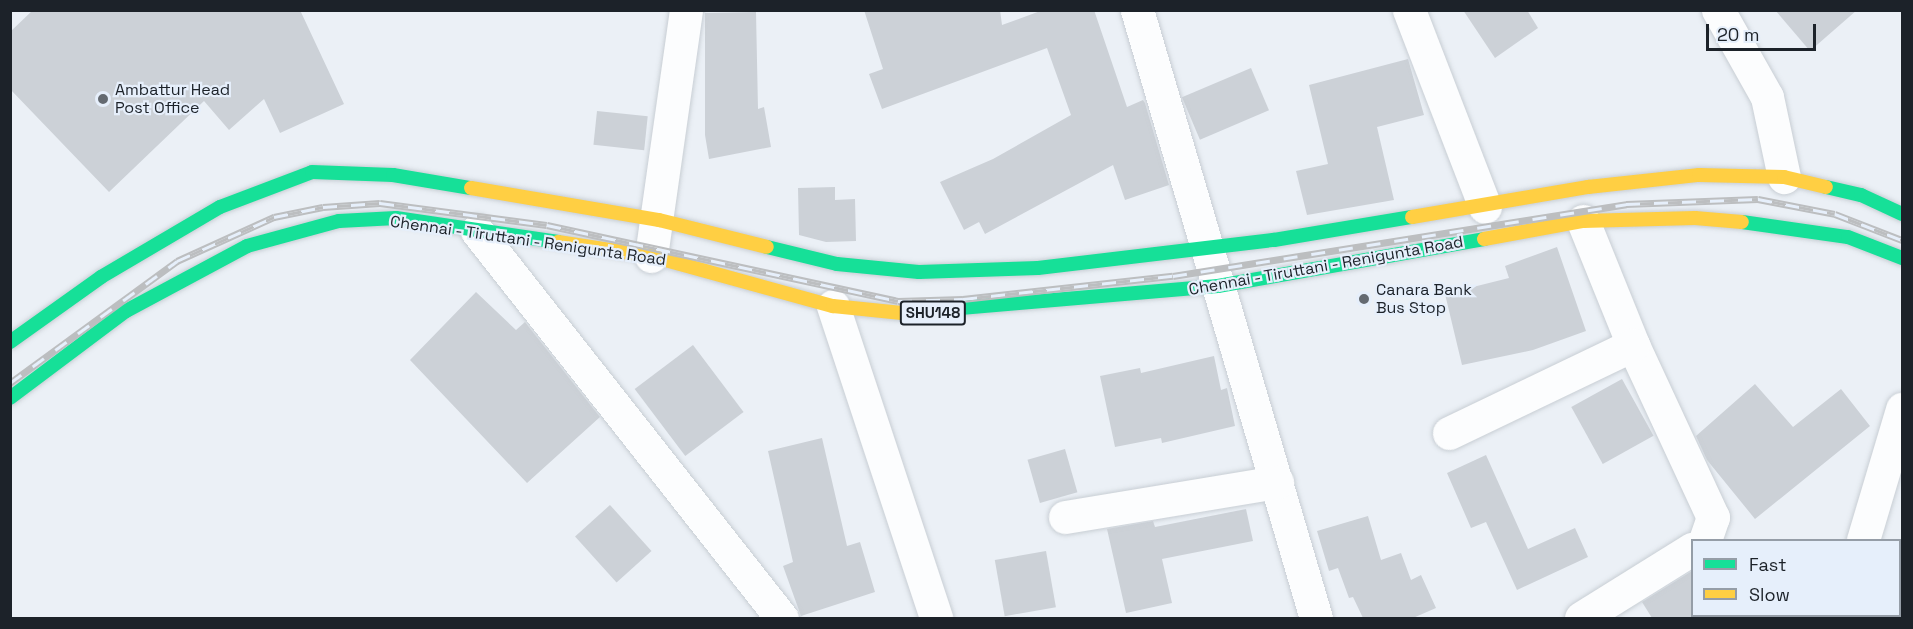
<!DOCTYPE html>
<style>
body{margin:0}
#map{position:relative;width:1913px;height:629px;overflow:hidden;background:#ebf0f6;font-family:"Space Grotesk",sans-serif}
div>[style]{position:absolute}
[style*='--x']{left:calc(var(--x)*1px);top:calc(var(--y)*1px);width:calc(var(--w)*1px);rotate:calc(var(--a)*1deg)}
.building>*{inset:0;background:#ccd1d7;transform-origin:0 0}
.roads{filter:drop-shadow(0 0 2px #c8ced4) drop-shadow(0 0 2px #c8ced4)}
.street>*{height:33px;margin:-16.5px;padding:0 16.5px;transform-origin:16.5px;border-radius:16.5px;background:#fcfdfe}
.fast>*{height:14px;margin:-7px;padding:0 7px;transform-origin:7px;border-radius:7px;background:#16e098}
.slow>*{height:14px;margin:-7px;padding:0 7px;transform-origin:7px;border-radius:7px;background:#ffcf43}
.rail>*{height:7px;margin-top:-3.5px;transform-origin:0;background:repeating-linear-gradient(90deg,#e6effb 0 14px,#bcbec0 0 28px);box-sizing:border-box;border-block:2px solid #bcbec0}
.dots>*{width:16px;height:16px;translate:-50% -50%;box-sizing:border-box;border:3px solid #e6effb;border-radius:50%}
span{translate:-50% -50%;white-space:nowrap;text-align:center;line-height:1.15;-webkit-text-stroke:4.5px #e6effb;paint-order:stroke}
.shield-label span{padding:2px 4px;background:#e6effb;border:2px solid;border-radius:4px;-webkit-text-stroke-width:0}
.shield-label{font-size:15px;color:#1c2229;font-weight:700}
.poi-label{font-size:16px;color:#1c2229}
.left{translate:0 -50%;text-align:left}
.street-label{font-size:16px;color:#1c2229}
.frame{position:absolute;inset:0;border:12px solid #1c2229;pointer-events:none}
.legend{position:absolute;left:1691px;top:539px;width:210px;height:78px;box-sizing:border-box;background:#e6effb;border:2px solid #959da7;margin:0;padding:8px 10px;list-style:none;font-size:18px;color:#1c2229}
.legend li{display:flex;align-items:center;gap:12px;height:30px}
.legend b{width:30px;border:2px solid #959da7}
.scale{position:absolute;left:1706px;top:24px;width:110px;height:27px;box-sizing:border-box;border:3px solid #1c2229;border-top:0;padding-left:8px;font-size:18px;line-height:21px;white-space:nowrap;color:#1c2229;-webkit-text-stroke:4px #e6effb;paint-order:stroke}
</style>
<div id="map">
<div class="building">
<i style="clip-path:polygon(33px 10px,300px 10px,344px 104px,280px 133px,264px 99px,229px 130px,204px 101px,109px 192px,10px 89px,10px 32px)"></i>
<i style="clip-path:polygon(864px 10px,1000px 10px,1002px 25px,1043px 10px,1094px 10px,1127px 107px,1143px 100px,1145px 103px,1169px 185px,1125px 200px,1113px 165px,985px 234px,979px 222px,964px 230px,940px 182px,993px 159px,1071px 115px,1047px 48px,882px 109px,869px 74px,883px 69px)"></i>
<i style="clip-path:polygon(1463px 10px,1527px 10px,1538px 28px,1495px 58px)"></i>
<i style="clip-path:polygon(1775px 10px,1857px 10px,1810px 51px)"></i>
<i style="clip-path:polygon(756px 12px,758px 109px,764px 107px,771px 147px,709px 159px,705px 135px,705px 13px)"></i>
<i style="clip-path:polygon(1408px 59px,1424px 115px,1377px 127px,1394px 200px,1307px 215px,1296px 171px,1328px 164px,1309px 85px)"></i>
<i style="left:1251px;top:68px;width:46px;height:75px;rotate:67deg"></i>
<i style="left:597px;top:111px;width:51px;height:34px;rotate:6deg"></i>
<i style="clip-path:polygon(835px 187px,835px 200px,855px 199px,856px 241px,826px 242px,799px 235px,798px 188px)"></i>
<i style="clip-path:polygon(1557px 247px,1586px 331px,1533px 350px,1462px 365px,1445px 294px,1509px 278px,1505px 266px)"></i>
<i style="clip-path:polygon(476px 292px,516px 330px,525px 322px,600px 417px,527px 483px,410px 360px)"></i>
<i style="left:693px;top:345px;width:84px;height:73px;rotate:53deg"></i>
<i style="clip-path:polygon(1214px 356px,1221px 390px,1227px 388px,1235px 426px,1162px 443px,1161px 438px,1115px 447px,1100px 376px,1140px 368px,1141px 373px)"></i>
<i style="left:1622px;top:379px;width:65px;height:58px;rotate:61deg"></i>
<i style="clip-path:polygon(1755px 384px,1793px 427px,1841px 389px,1870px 426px,1755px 519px,1707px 460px,1696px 436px)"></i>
<i style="clip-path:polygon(822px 438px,847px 546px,860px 542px,875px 592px,801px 616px,783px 566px,793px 562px,768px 451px)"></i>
<i style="left:1065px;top:449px;width:45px;height:39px;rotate:74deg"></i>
<i style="clip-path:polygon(1486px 455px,1528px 549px,1575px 528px,1588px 557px,1517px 590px,1486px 522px,1471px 528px,1447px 473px)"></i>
<i style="left:610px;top:505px;width:62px;height:47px;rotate:48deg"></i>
<i style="clip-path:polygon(1246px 509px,1253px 541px,1162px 559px,1172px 603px,1126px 613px,1107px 529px,1153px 521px,1155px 527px)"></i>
<i style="clip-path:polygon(1368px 516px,1381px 560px,1401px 553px,1411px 580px,1421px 575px,1436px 608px,1413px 618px,1363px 618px,1353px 597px,1349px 598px,1338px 568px,1329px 571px,1317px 531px)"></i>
<i style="left:1046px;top:551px;width:57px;height:52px;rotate:80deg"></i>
<i style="clip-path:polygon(1692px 571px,1692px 618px,1652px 618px,1642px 602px)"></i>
</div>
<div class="roads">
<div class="street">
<i style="--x:1137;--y:10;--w:634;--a:73.6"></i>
<i style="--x:1409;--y:10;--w:211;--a:68.9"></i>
<i style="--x:1718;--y:10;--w:100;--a:60.6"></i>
<i style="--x:1767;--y:97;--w:82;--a:78"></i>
<i style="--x:1583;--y:221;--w:134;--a:68"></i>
<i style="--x:1633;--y:345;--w:190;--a:65.1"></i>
<i style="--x:1713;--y:517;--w:24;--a:109"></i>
<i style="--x:477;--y:231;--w:493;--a:51.8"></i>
<i style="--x:651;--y:256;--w:248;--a:-81.9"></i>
<i style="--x:833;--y:306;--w:329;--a:71.7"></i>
<i style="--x:1449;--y:433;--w:204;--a:-25.6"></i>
<i style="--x:1065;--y:517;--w:215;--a:-9.4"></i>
<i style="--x:1863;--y:540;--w:137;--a:-73.4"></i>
<i style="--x:1581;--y:618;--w:131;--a:-31.9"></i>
<i style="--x:1842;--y:618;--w:2;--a:-63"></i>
</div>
<div class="fast">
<i style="--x:1826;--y:187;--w:36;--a:13"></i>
<i style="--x:1861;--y:195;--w:45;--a:24.9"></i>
<i style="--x:1742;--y:222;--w:107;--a:8.1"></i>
<i style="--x:1848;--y:237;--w:58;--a:21.3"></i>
<i style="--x:767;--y:247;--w:72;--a:13.7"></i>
<i style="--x:837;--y:264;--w:82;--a:5.6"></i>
<i style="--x:919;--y:272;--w:119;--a:-1.9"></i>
<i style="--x:1038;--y:268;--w:238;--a:-6.8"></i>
<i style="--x:1274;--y:240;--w:140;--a:-9.5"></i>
<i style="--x:902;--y:313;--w:317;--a:-4.9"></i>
<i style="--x:1218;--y:286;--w:270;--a:-10"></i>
<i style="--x:10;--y:342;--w:112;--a:-35.5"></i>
<i style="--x:101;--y:277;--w:138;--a:-30.5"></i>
<i style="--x:220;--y:207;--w:98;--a:-20.8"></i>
<i style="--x:312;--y:172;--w:81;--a:2.1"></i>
<i style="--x:393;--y:175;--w:79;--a:9.5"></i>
<i style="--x:10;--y:398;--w:145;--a:-36.9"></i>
<i style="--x:126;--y:311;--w:137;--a:-28.2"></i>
<i style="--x:247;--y:246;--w:95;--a:-15.2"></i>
<i style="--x:339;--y:221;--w:57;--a:-3"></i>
<i style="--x:396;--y:218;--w:164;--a:8.4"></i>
</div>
<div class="slow">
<i style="--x:471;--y:188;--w:191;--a:9.7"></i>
<i style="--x:659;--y:220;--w:111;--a:14"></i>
<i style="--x:1412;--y:217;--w:179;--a:-9.7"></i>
<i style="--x:1588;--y:187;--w:112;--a:-6.2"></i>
<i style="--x:1699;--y:175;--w:85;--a:1.3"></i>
<i style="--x:1784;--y:177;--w:43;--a:13.4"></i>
<i style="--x:1484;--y:239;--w:101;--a:-10.3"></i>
<i style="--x:1583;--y:221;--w:112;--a:-1.5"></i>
<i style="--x:1695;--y:218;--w:47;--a:4.9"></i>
<i style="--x:558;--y:242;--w:94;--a:8.6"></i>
<i style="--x:651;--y:256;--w:189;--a:15.4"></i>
<i style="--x:833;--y:306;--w:69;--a:5.8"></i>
</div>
</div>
<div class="rail">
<i style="--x:10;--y:383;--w:207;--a:-36.1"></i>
<i style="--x:177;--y:261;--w:107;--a:-24.4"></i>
<i style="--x:274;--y:217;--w:50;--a:-11.5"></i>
<i style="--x:323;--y:207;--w:57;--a:-4"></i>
<i style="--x:380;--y:203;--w:168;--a:7.5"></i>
<i style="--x:547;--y:225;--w:359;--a:12.2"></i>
<i style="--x:898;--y:301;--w:65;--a:-1.8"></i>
<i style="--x:963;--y:299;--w:211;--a:-6.3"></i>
<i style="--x:1173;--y:276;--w:459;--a:-9"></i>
<i style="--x:1626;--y:204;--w:132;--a:-2.2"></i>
<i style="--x:1758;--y:199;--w:78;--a:11"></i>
<i style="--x:1835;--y:214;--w:72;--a:21.2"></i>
</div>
<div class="dots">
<i style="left:103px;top:99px;background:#646a71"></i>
<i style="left:1364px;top:299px;background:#646a71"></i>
</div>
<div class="shield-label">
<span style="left:933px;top:313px">SHU148</span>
</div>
<div class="poi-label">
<span class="left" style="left:115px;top:99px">Ambattur Head<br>Post Office</span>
<span class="left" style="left:1376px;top:299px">Canara Bank<br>Bus Stop</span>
</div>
<div class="street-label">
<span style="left:528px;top:241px;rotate:8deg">Chennai - Tiruttani - Renigunta Road</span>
<span style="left:1326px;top:266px;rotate:-10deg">Chennai - Tiruttani - Renigunta Road</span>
</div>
<div class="frame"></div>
<ul class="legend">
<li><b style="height:8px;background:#16e098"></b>Fast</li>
<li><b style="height:8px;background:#ffcf43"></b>Slow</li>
</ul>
<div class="scale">20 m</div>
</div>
